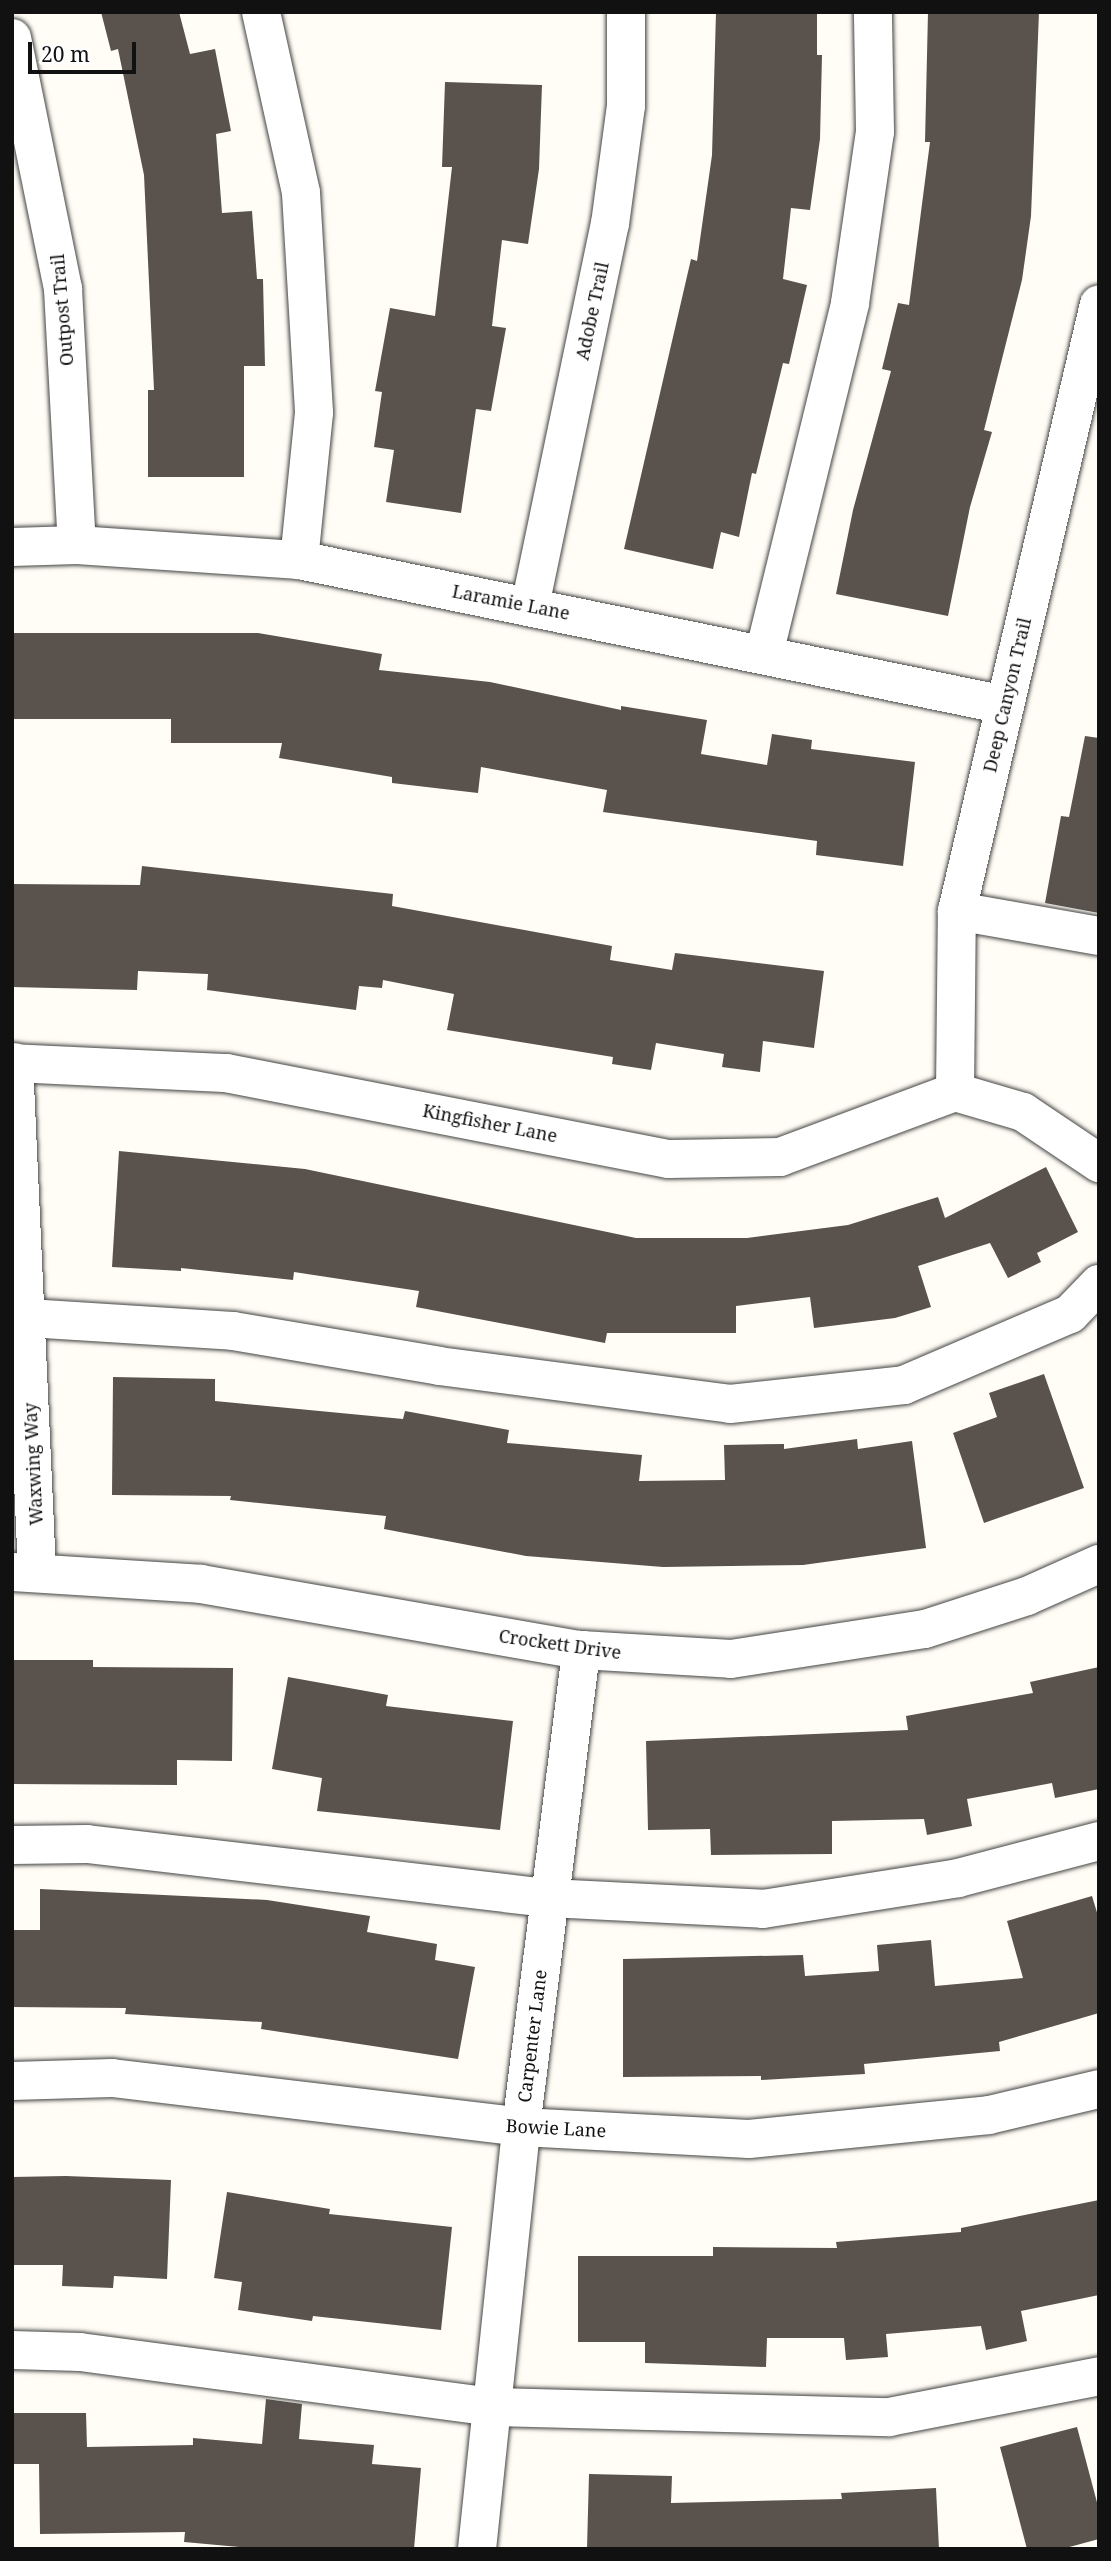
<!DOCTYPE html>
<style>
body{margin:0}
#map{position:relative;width:1111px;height:2561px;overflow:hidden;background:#fffdf5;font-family:"Noto Serif",serif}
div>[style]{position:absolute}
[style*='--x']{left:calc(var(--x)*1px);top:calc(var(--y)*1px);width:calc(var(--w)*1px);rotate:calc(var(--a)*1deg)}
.building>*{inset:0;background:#5a524d}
.roads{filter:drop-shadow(0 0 2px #444) drop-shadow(0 0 2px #444)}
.minor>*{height:38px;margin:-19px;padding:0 19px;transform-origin:19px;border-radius:19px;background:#fff}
span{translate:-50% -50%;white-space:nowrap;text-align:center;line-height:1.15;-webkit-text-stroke:7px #fff;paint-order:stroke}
.street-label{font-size:18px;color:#111}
.frame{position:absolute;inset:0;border:14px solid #111;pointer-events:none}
.scale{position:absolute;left:28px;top:42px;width:108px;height:32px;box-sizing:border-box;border:4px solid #111;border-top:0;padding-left:9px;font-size:21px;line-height:24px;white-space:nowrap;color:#111;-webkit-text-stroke:5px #fff;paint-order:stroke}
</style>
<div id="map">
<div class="building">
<i style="clip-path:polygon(101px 12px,179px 12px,190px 54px,215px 49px,231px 131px,216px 134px,222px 213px,252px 211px,257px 279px,263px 279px,265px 366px,244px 366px,244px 477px,148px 477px,148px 390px,154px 390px,144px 175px,118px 49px,111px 51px)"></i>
<i style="clip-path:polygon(716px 12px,817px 12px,817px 55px,822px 55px,820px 139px,810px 210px,791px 208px,783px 279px,807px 285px,789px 364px,783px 363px,756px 474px,752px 473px,739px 537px,721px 532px,713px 569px,624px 549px,691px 259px,697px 261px,712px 155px)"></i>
<i style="clip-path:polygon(928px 12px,1039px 12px,1031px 216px,1022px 280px,984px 430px,992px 432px,970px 507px,948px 616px,836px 594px,853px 510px,891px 371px,882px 369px,898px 303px,909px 305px,930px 142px,925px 142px)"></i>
<i style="clip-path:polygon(445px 82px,542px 85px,539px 169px,528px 244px,502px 240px,492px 326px,506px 328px,491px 411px,476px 409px,461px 513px,386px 502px,394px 450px,374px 447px,382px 392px,375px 391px,390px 308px,435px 316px,452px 167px,442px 167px)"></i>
<i style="clip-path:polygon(12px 633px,258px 633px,382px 654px,379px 670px,490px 682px,621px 710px,621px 706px,707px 720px,701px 754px,767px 765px,772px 734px,812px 740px,811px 749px,915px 762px,903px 866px,816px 855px,817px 841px,603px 812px,607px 790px,481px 767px,478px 793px,392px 783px,392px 777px,279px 758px,282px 743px,171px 743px,171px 719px,12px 719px)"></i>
<i style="clip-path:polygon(1085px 736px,1099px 738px,1099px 913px,1045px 903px,1061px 816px,1069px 817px)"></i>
<i style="clip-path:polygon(142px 866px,393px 894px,392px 906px,612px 946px,610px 960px,672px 970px,675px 953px,824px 971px,814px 1048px,763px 1041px,760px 1072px,722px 1067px,724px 1054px,656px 1043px,651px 1070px,612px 1064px,613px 1057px,447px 1030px,454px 994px,383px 980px,382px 988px,359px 986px,356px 1010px,207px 990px,208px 974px,138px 971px,137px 990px,12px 987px,12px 884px,140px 885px)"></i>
<i style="clip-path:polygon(119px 1151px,305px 1169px,636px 1238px,747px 1238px,848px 1225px,938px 1197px,945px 1218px,1046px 1167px,1078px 1232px,1037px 1253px,1041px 1262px,1008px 1278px,990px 1243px,918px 1266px,931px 1307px,895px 1318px,814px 1328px,810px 1297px,736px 1306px,736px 1333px,607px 1333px,605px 1343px,416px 1307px,419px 1291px,294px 1272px,293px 1280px,181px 1268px,181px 1271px,112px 1267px)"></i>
<i style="clip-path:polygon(1044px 1374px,1084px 1488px,984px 1523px,953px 1433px,997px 1417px,989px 1393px)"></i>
<i style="clip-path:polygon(113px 1377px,215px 1379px,215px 1401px,403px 1419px,405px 1411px,509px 1430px,507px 1443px,642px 1455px,639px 1481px,725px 1480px,724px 1445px,784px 1444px,784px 1449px,857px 1439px,858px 1449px,912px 1441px,926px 1548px,803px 1565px,663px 1567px,526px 1556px,384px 1529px,386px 1516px,230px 1500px,231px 1496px,112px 1495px)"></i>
<i style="clip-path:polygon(12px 1660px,93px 1660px,93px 1667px,233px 1668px,232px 1761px,177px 1760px,177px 1785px,12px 1784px)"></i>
<i style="clip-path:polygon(1099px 1667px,1099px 1789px,1055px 1798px,1052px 1783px,967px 1799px,972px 1826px,927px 1835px,924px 1819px,832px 1821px,832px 1854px,711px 1855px,710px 1829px,648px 1830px,646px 1741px,908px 1730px,906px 1716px,1033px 1693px,1030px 1682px)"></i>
<i style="clip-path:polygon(288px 1677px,388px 1695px,386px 1706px,513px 1721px,500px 1830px,317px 1811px,322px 1778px,272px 1769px)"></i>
<i style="clip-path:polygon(40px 1889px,267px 1900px,370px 1916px,367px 1932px,437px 1944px,435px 1960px,475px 1967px,458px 2059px,261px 2029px,262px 2022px,125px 2014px,126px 2008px,12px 2007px,12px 1930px,40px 1930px)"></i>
<i style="clip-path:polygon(1092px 1896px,1099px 1919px,1099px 2013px,999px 2042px,1000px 2051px,864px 2064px,865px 2074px,761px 2080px,761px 2076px,623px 2077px,623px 1959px,803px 1955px,805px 1976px,879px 1971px,877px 1945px,931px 1940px,935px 1986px,1023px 1978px,1007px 1921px)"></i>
<i style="clip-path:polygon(66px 2176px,171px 2180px,167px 2279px,114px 2276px,113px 2288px,62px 2286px,63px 2265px,12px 2265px,12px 2177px)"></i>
<i style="clip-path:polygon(227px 2192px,330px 2209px,329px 2214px,452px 2227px,441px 2330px,313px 2316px,312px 2321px,238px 2310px,242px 2282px,214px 2278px)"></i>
<i style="clip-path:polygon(1099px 2200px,1099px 2295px,1021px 2311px,1027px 2341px,986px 2350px,981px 2326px,886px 2334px,888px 2357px,846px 2360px,844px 2338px,767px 2338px,766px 2367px,645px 2363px,645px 2342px,578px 2342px,578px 2256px,713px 2256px,713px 2247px,837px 2248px,836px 2242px,961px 2232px,961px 2228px)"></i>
<i style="clip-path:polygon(266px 2399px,302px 2404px,299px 2439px,374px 2445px,372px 2464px,421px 2468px,414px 2549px,261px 2549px,184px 2542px,185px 2532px,40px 2534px,39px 2464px,12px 2464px,12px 2413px,86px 2413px,87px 2447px,193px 2445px,193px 2438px,262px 2444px)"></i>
<i style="clip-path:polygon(1077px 2427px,1099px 2510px,1099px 2539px,1062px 2549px,1027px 2549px,1000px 2447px)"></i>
<i style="clip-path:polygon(589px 2474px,672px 2476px,671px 2503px,842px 2499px,841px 2493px,936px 2488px,939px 2549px,587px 2549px)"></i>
</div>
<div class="roads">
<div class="minor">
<i style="--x:261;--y:12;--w:185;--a:77.5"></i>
<i style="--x:301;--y:193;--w:220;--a:86.6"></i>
<i style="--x:314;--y:413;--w:148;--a:95.8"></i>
<i style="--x:12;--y:38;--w:256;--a:78.5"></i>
<i style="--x:63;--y:289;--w:256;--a:86.9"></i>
<i style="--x:12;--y:547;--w:65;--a:-1.8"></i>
<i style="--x:77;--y:545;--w:223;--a:3.9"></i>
<i style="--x:299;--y:560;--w:721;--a:11.61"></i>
<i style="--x:530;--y:606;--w:390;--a:-78.2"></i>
<i style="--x:610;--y:224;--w:119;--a:-82.3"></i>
<i style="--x:626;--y:106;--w:94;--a:-90"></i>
<i style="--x:764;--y:654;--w:361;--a:-76.2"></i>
<i style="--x:850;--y:303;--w:173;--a:-81.7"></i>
<i style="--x:875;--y:132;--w:120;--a:-91"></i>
<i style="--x:957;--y:911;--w:144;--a:10"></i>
<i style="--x:14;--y:1062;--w:510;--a:87.41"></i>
<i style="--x:12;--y:1063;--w:214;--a:2.7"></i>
<i style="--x:226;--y:1073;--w:451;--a:11"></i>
<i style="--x:669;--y:1159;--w:111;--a:-1"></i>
<i style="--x:780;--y:1157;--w:187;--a:-20.4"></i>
<i style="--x:955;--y:1092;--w:181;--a:-89.4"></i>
<i style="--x:957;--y:911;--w:623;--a:-76.83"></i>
<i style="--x:955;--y:1092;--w:71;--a:16.4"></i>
<i style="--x:1023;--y:1112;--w:92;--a:33.9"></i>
<i style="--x:12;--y:1317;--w:221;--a:3.6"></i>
<i style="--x:233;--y:1331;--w:209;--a:9.6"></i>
<i style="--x:439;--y:1366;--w:293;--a:7.4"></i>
<i style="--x:730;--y:1404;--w:175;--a:-6.2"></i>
<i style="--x:904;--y:1385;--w:181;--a:-23.2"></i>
<i style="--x:1070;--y:1314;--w:42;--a:-46"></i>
<i style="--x:12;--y:1572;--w:189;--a:3.6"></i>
<i style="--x:201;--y:1584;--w:386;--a:9.9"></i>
<i style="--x:581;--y:1650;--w:150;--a:3.4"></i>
<i style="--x:731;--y:1659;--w:196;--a:-8.8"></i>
<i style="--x:925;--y:1629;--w:107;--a:-17.9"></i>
<i style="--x:1027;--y:1596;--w:79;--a:-24"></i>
<i style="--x:12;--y:1845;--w:75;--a:-0.8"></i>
<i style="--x:87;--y:1844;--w:465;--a:6.7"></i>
<i style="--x:549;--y:1898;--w:214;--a:2.9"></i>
<i style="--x:763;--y:1909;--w:197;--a:-9"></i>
<i style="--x:958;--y:1878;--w:146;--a:-14.7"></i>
<i style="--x:12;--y:2081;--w:100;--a:-1.7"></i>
<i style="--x:112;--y:2078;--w:412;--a:6.8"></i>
<i style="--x:521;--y:2127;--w:228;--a:3"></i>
<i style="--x:749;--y:2139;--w:241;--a:-5.7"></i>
<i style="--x:989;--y:2115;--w:113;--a:-13.3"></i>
<i style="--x:12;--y:2350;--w:68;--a:1.7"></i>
<i style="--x:80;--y:2352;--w:418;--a:7.6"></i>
<i style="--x:494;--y:2407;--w:395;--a:1.5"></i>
<i style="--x:889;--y:2417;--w:214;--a:-11"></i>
<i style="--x:477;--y:2549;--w:424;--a:-84"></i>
<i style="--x:521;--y:2127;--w:481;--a:-82.8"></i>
</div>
</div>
<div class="street-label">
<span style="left:62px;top:310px;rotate:-95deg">Outpost Trail</span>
<span style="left:592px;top:311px;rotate:-78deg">Adobe Trail</span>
<span style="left:511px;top:602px;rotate:11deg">Laramie Lane</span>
<span style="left:1007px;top:695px;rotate:-77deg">Deep Canyon Trail</span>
<span style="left:490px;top:1123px;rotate:11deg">Kingfisher Lane</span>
<span style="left:33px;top:1464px;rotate:-93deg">Waxwing Way</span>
<span style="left:560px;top:1644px;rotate:8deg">Crockett Drive</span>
<span style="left:532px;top:2036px;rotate:-83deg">Carpenter Lane</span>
<span style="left:556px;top:2128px;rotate:3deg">Bowie Lane</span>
</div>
<div class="frame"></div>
<div class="scale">20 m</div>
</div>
